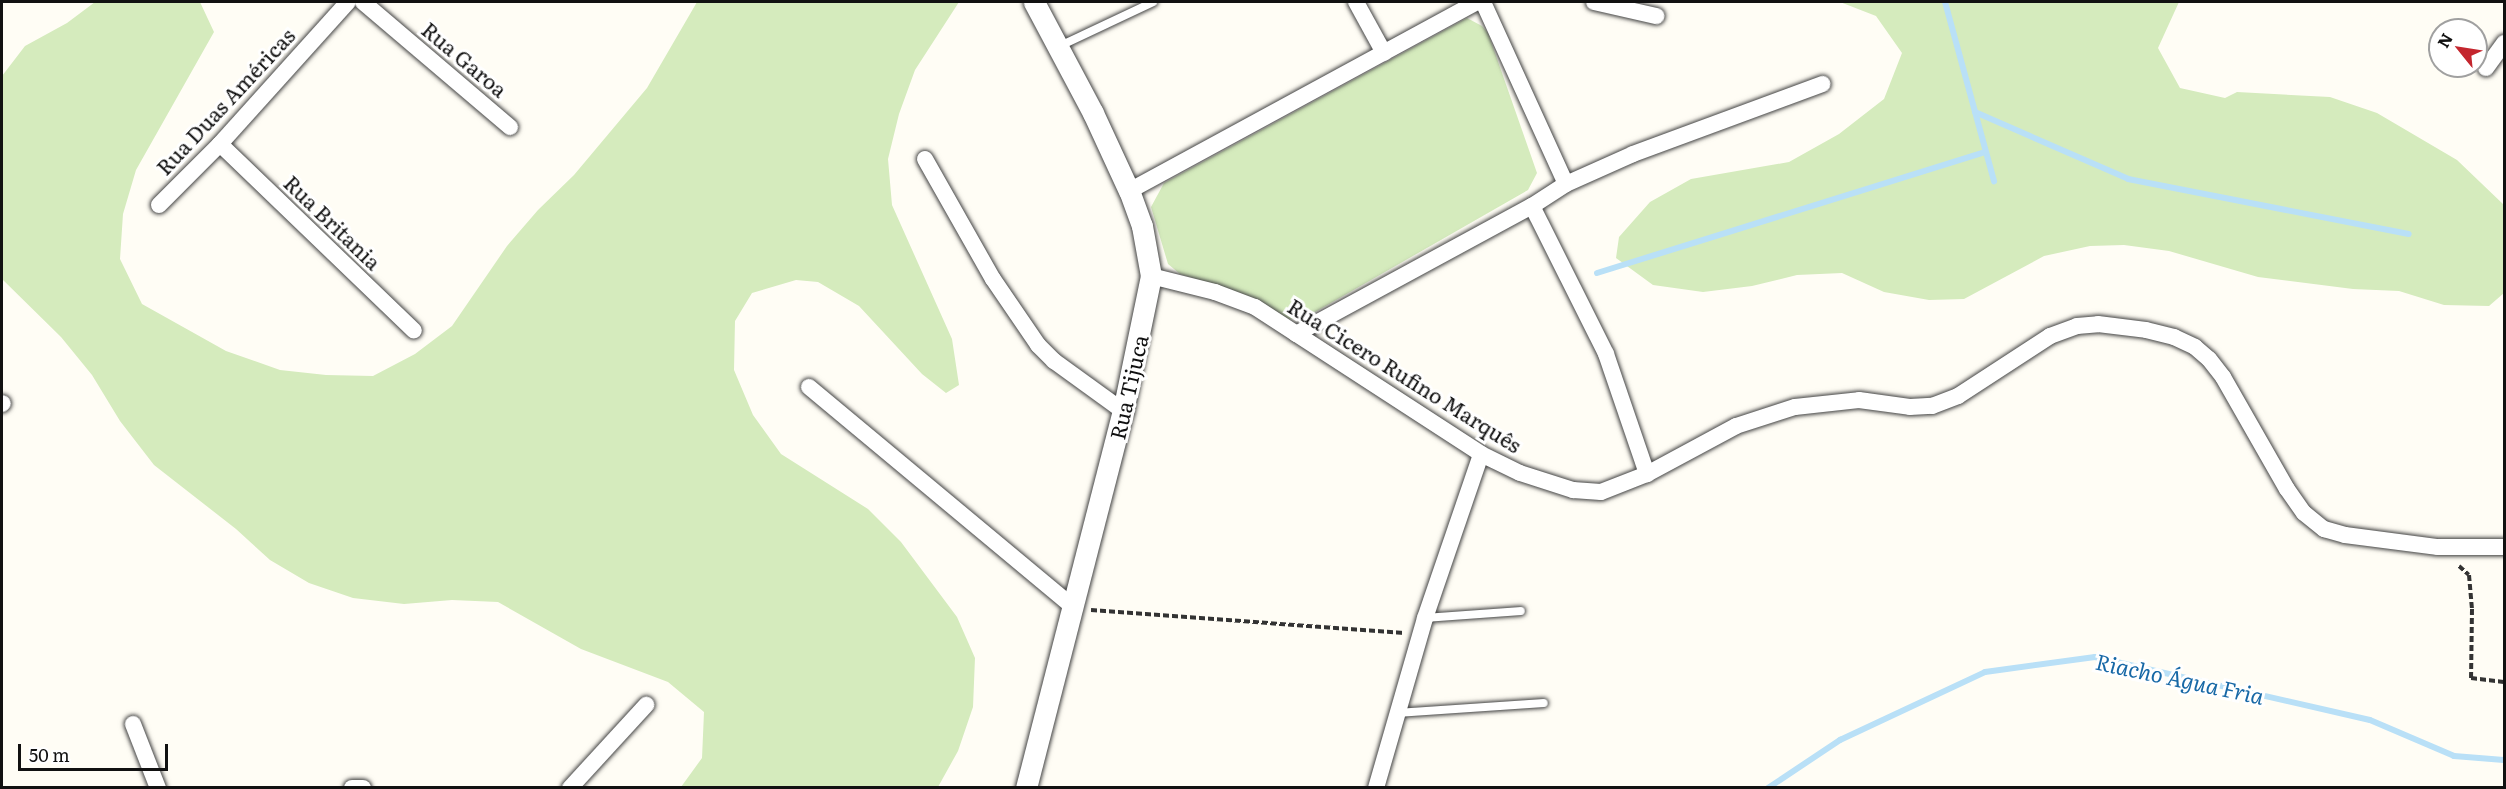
<!DOCTYPE html>
<meta charset="utf-8">
<style>
body{margin:0}
#map{position:relative;width:2506px;height:789px;overflow:hidden;background:#fffdf5;font-family:Literata,serif}
div>[style]{position:absolute}
[style*='--x']{left:calc(var(--x)*1px);top:calc(var(--y)*1px);width:calc(var(--w)*1px);rotate:calc(var(--a)*1deg)}
.green>*{inset:0;background:#d5ebbd}
.stream>*{height:6px;margin:-3px;padding:0 3px;transform-origin:3px;border-radius:3px;background:#b9e0f7}
.path>*{height:4px;margin-top:-2px;transform-origin:0;background:repeating-linear-gradient(90deg,#333 0 6px,transparent 0 9px)}
.roads{filter:drop-shadow(0 0 2px #444) drop-shadow(0 0 2px #444)}
.service>*{height:8px;margin:-4px;padding:0 4px;transform-origin:4px;border-radius:4px;background:#fff}
.minor>*{height:16px;margin:-8px;padding:0 8px;transform-origin:8px;border-radius:8px;background:#fff}
.tertiary>*{height:21px;margin:-10.5px;padding:0 10.5px;transform-origin:10.5px;border-radius:10.5px;background:#fff}
span{translate:-50% -50%;white-space:nowrap;text-align:center;line-height:1.15;-webkit-text-stroke:6px #fff;paint-order:stroke}
.street-label{font-size:21px;color:#111}
.water-label{font-size:22px;color:#1768a6;font-style:italic}
.frame{position:absolute;inset:0;border:3px solid #111;pointer-events:none}
.north{position:absolute;left:2428px;top:18px;width:60px;height:60px;box-sizing:border-box;background:#fff;border:2px solid #a0a0a0;border-radius:50%;rotate:300deg;font-size:16px;font-weight:700;line-height:24px;text-align:center;color:#111}
.north::after{content:'';display:block;margin:auto;width:21px;height:27px;background:#c4262e;clip-path:polygon(50% 0,100% 100%,50% 72%,0 100%)}
.scale{position:absolute;left:18px;top:744px;width:150px;height:27px;box-sizing:border-box;border:3px solid #111;border-top:0;padding-left:8px;font-size:18px;line-height:21px;white-space:nowrap;color:#111;-webkit-text-stroke:4px #fff;paint-order:stroke}
</style>
<div id="map">
<div class="green">
<i style="clip-path:polygon(95px 2px,200px 2px,214px 32px,136px 170px,123px 214px,120px 259px,142px 304px,226px 351px,280px 370px,326px 375px,373px 376px,415px 354px,452px 326px,507px 246px,538px 210px,574px 175px,647px 88px,697px 2px,959px 2px,915px 70px,899px 114px,888px 159px,892px 205px,952px 339px,959px 385px,946px 393px,922px 374px,859px 306px,818px 282px,796px 280px,752px 293px,735px 321px,734px 370px,753px 415px,781px 454px,868px 509px,901px 542px,957px 617px,975px 658px,973px 707px,958px 751px,938px 787px,681px 787px,702px 758px,704px 712px,668px 682px,581px 649px,498px 602px,452px 600px,404px 604px,353px 598px,309px 583px,270px 560px,236px 529px,154px 465px,120px 421px,92px 375px,61px 337px,2px 279px,2px 76px,25px 46px,67px 23px)"></i>
<i style="clip-path:polygon(1840px 2px,2179px 2px,2158px 48px,2180px 88px,2225px 98px,2237px 92px,2330px 97px,2377px 113px,2457px 160px,2504px 205px,2504px 293px,2489px 306px,2444px 305px,2399px 291px,2353px 289px,2258px 277px,2169px 251px,2124px 245px,2090px 246px,2044px 256px,1964px 299px,1929px 300px,1884px 292px,1842px 273px,1797px 275px,1752px 286px,1703px 292px,1653px 285px,1616px 258px,1619px 237px,1650px 202px,1691px 179px,1789px 162px,1839px 134px,1884px 99px,1902px 53px,1876px 16px)"></i>
<i style="clip-path:polygon(1467px 18px,1482px 26px,1488px 33px,1537px 173px,1528px 190px,1303px 319px,1289px 319px,1228px 289px,1180px 274px,1168px 264px,1151px 207px,1164px 183px)"></i>
</div>
<div class="stream">
<i style="--x:1945;--y:2;--w:186;--a:74.7"></i>
<i style="--x:1975;--y:112;--w:167;--a:23.6"></i>
<i style="--x:2128;--y:179;--w:286;--a:11.1"></i>
<i style="--x:1597;--y:273;--w:407;--a:-17.3"></i>
<i style="--x:1768;--y:788;--w:87;--a:-33.7"></i>
<i style="--x:1840;--y:740;--w:160;--a:-25.1"></i>
<i style="--x:1985;--y:672;--w:111;--a:-7.8"></i>
<i style="--x:2095;--y:657;--w:282;--a:12.9"></i>
<i style="--x:2370;--y:720;--w:91;--a:23.2"></i>
<i style="--x:2454;--y:756;--w:50;--a:4.6"></i>
</div>
<div class="path">
<i style="--x:2459;--y:566;--w:13;--a:42"></i>
<i style="--x:2469;--y:575;--w:34;--a:85"></i>
<i style="--x:2472;--y:609;--w:69;--a:90.8"></i>
<i style="--x:2471;--y:678;--w:33;--a:7"></i>
<i style="--x:1091;--y:610;--w:314;--a:4.2"></i>
</div>
<div class="roads">
<div class="service">
<i style="--x:1060;--y:46;--w:103;--a:-25.3"></i>
<i style="--x:1425;--y:618;--w:96;--a:-4.2"></i>
<i style="--x:1397;--y:713;--w:147;--a:-3.9"></i>
</div>
<div class="minor">
<i style="--x:363;--y:2;--w:193;--a:40.4"></i>
<i style="--x:1356;--y:2;--w:58;--a:61.2"></i>
<i style="--x:1483;--y:2;--w:200;--a:65.5"></i>
<i style="--x:1594;--y:2;--w:64;--a:12.7"></i>
<i style="--x:2486;--y:68;--w:31;--a:-54"></i>
<i style="--x:220;--y:144;--w:269;--a:43.9"></i>
<i style="--x:925;--y:159;--w:138;--a:60.5"></i>
<i style="--x:993;--y:279;--w:80;--a:55.7"></i>
<i style="--x:1038;--y:345;--w:23;--a:45"></i>
<i style="--x:1054;--y:361;--w:85;--a:35.9"></i>
<i style="--x:1129;--y:191;--w:396;--a:-28.5"></i>
<i style="--x:159;--y:205;--w:86;--a:-45"></i>
<i style="--x:220;--y:144;--w:191;--a:-48"></i>
<i style="--x:1532;--y:206;--w:165;--a:63.4"></i>
<i style="--x:1606;--y:354;--w:127;--a:71.1"></i>
<i style="--x:1151;--y:276;--w:66;--a:14"></i>
<i style="--x:1215;--y:292;--w:43;--a:20.6"></i>
<i style="--x:1255;--y:307;--w:270;--a:33"></i>
<i style="--x:1481;--y:454;--w:43;--a:26"></i>
<i style="--x:1520;--y:473;--w:56;--a:17.8"></i>
<i style="--x:1573;--y:490;--w:28;--a:4"></i>
<i style="--x:1601;--y:492;--w:49;--a:-21.4"></i>
<i style="--x:1647;--y:474;--w:101;--a:-28.3"></i>
<i style="--x:1736;--y:426;--w:62;--a:-17.9"></i>
<i style="--x:1795;--y:407;--w:64;--a:-6.2"></i>
<i style="--x:1859;--y:400;--w:51;--a:7.8"></i>
<i style="--x:1910;--y:407;--w:22;--a:-3"></i>
<i style="--x:1932;--y:406;--w:28;--a:-21"></i>
<i style="--x:1958;--y:396;--w:110;--a:-33.1"></i>
<i style="--x:2050;--y:336;--w:29;--a:-20"></i>
<i style="--x:2077;--y:326;--w:21;--a:-5"></i>
<i style="--x:2098;--y:324;--w:48;--a:7.1"></i>
<i style="--x:2146;--y:330;--w:29;--a:14"></i>
<i style="--x:2174;--y:337;--w:23;--a:25"></i>
<i style="--x:2195;--y:347;--w:18;--a:41"></i>
<i style="--x:2209;--y:359;--w:23;--a:52"></i>
<i style="--x:2223;--y:377;--w:129;--a:60.3"></i>
<i style="--x:2287;--y:489;--w:29;--a:55"></i>
<i style="--x:2304;--y:513;--w:26;--a:39"></i>
<i style="--x:2324;--y:529;--w:22;--a:16"></i>
<i style="--x:2345;--y:535;--w:94;--a:7.4"></i>
<i style="--x:2438;--y:547;--w:66;--a:0"></i>
<i style="--x:1296;--y:334;--w:268;--a:-28.5"></i>
<i style="--x:1532;--y:206;--w:40;--a:-32.9"></i>
<i style="--x:1566;--y:184;--w:73;--a:-24.1"></i>
<i style="--x:1633;--y:154;--w:202;--a:-20.3"></i>
<i style="--x:809;--y:387;--w:345;--a:39.8"></i>
<i style="--x:2;--y:404;--w:1;--a:-45"></i>
<i style="--x:133;--y:724;--w:69;--a:68.7"></i>
<i style="--x:352;--y:788;--w:11;--a:0"></i>
<i style="--x:570;--y:788;--w:113;--a:-47.5"></i>
<i style="--x:1376;--y:788;--w:177;--a:-73.9"></i>
<i style="--x:1425;--y:618;--w:173;--a:-71.1"></i>
</div>
<div class="tertiary">
<i style="--x:1026;--y:788;--w:389;--a:-75.6"></i>
<i style="--x:1123;--y:411;--w:138;--a:-78.3"></i>
<i style="--x:1151;--y:276;--w:51;--a:-100.2"></i>
<i style="--x:1142;--y:226;--w:37;--a:-110"></i>
<i style="--x:1129;--y:191;--w:86;--a:-114.8"></i>
<i style="--x:1093;--y:113;--w:126;--a:-118"></i>
</div>
</div>
<div class="street-label">
<span style="left:465px;top:59px;rotate:40deg">Rua Garoa</span>
<span style="left:225px;top:101px;rotate:-47deg">Rua Duas Américas</span>
<span style="left:333px;top:222px;rotate:44deg">Rua Britania</span>
<span style="left:1405px;top:375px;rotate:32deg">Rua Cicero Rufino Marquês</span>
<span style="left:1128px;top:387px;rotate:-77deg">Rua Tijuca</span>
</div>
<div class="water-label">
<span style="left:2180px;top:678px;rotate:12deg">Riacho Água Fria</span>
</div>
<div class="frame"></div>
<div class="north">N</div>
<div class="scale">50 m</div>
</div>
